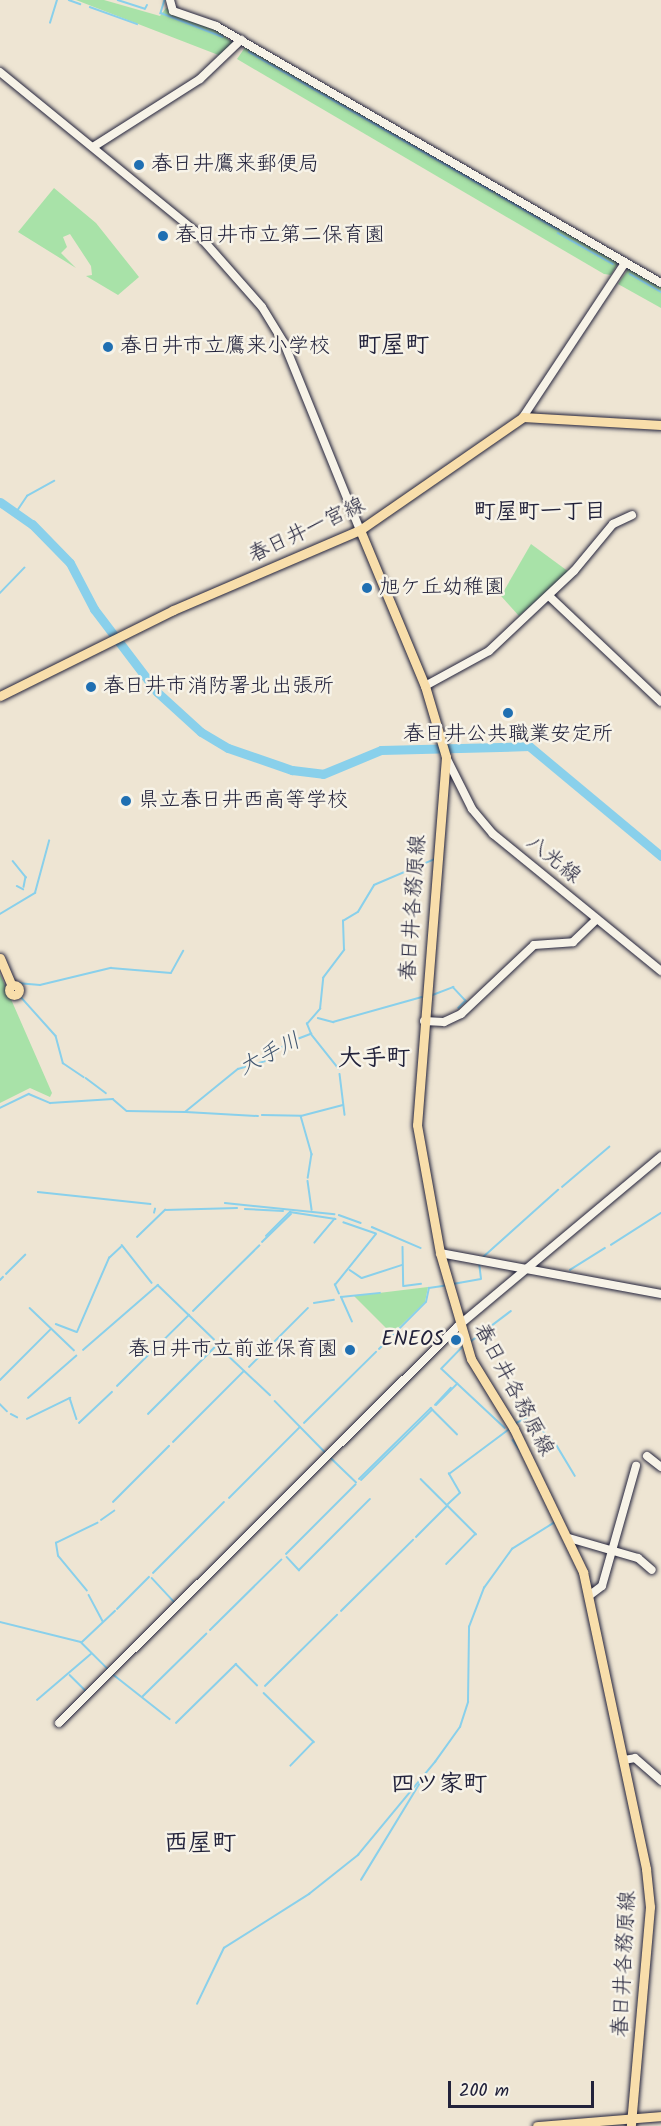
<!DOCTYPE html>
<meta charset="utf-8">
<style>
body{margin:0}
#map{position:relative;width:661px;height:2126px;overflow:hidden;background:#eee5d3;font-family:Kalam,"Klee One",sans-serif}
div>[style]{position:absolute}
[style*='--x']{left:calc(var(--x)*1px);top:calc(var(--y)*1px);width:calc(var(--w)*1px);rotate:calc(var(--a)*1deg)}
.green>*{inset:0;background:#a8e2a8}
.stream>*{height:1.5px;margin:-0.75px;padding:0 0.75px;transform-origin:0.75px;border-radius:0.75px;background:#89d0eb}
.river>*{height:9px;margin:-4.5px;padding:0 4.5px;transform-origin:4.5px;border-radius:4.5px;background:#89d0eb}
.roads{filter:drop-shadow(0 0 2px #22223b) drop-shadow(0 0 2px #22223b)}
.minor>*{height:8px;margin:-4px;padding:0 4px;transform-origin:4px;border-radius:4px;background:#f7f3e8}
.major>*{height:9px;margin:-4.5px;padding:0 4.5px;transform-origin:4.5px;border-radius:4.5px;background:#f8deab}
.major>.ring{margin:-4.5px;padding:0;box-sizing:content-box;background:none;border:9px solid #f8deab;border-radius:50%}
.dots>*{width:16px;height:16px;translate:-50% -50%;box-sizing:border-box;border:3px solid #f7f3e8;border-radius:50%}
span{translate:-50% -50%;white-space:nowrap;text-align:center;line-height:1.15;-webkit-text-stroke:5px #f7f3e8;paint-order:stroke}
.poi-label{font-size:21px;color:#22223b}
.left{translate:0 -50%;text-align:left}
.right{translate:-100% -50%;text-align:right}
.street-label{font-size:21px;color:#22223b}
.neighbourhood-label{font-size:22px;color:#22223b;font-weight:700}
.water-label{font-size:22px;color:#415670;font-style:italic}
.quarter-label{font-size:24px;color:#22223b;font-weight:700}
.scale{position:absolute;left:448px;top:2081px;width:146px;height:27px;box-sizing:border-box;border:3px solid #22223b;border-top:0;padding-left:8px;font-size:18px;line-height:21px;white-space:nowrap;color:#22223b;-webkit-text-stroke:4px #f7f3e8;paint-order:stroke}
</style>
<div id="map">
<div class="green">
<i style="clip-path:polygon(76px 0,104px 0,160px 16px,166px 8px,214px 28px,233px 43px,221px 56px)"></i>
<i style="clip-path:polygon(246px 46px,616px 261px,618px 263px,611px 275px,604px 274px,237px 59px)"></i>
<i style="clip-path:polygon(54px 188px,96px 223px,139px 277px,118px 295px,86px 276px,92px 275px,91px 266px,70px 234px,63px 237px,67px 247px,61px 253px,76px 268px,18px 232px)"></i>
<i style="clip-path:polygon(629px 268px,661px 287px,661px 308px,618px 284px)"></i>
<i style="clip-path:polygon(531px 544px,569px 572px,519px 616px,501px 596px)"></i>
<i style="clip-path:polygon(0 974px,52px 1093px,50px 1097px,30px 1088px,0 1103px)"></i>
<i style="clip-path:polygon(428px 1287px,425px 1302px,392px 1334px,354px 1296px)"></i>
</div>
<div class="stream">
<i style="--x:69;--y:0;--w:12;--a:20"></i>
<i style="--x:118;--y:0;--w:28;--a:18"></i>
<i style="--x:145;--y:9;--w:4;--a:-63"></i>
<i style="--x:165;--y:0;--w:14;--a:107"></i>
<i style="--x:161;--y:13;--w:66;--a:21.2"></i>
<i style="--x:90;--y:7;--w:50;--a:19.9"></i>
<i style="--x:50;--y:23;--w:24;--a:-73"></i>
<i style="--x:249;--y:52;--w:281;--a:29.8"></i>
<i style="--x:497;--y:194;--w:71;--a:30.5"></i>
<i style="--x:558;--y:233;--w:63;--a:29.4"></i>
<i style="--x:630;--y:274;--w:36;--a:30"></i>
<i style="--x:17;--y:511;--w:18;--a:-56"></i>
<i style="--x:27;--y:496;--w:31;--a:-29"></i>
<i style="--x:0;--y:593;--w:35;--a:-46"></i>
<i style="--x:13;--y:861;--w:21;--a:51"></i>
<i style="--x:26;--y:877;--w:10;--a:101"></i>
<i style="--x:17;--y:886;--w:7;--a:27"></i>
<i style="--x:0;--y:914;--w:41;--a:-31"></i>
<i style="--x:35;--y:893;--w:54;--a:-74.9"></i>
<i style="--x:17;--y:983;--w:23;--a:5"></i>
<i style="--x:40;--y:985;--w:73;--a:-13.5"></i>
<i style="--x:111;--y:968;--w:60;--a:4.8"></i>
<i style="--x:171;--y:973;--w:25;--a:-61"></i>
<i style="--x:18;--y:983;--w:14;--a:78"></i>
<i style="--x:21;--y:997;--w:52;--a:48.1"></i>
<i style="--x:56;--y:1036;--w:28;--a:75"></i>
<i style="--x:63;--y:1063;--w:25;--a:34"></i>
<i style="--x:430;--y:996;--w:25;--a:-21"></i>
<i style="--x:453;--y:987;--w:19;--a:47"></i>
<i style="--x:466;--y:1001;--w:10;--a:135"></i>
<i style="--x:318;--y:1018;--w:16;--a:15"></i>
<i style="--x:333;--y:1022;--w:92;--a:-15.7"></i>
<i style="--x:312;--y:1035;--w:43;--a:51.5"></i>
<i style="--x:340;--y:1074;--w:41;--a:83"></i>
<i style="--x:86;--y:1078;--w:25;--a:37"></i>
<i style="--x:0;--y:1108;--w:32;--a:-26"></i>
<i style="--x:29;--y:1094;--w:23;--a:23"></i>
<i style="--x:50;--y:1103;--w:63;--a:-3.6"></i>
<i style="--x:113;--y:1099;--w:18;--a:41"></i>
<i style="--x:127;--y:1111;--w:58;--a:1"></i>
<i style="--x:185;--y:1112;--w:68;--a:-39.1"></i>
<i style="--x:238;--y:1069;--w:29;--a:-16"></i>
<i style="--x:266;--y:1061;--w:28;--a:-41"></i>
<i style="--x:287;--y:1043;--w:26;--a:-21"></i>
<i style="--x:311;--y:1034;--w:11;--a:-112"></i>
<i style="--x:307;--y:1024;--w:20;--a:-49"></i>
<i style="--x:320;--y:1009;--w:31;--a:-84"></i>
<i style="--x:323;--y:978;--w:35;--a:-53"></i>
<i style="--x:344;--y:950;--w:29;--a:-92"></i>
<i style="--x:343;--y:921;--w:17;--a:-31"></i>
<i style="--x:358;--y:912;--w:31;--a:-59"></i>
<i style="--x:374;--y:885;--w:66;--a:-23.1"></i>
<i style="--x:186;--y:1112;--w:72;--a:3.2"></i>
<i style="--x:262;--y:1115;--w:39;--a:1"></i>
<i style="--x:301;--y:1116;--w:43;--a:-14.7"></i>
<i style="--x:301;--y:1116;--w:40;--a:74"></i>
<i style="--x:312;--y:1154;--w:24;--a:99"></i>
<i style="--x:308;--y:1181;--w:29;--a:82"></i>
<i style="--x:562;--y:1187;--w:62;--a:-40.4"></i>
<i style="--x:38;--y:1192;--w:113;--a:6.1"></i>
<i style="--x:225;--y:1203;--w:110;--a:5.8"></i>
<i style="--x:245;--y:1209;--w:38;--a:3"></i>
<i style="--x:154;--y:1213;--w:4;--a:-76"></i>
<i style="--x:339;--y:1215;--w:23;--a:20"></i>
<i style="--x:372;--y:1227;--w:53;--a:23.2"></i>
<i style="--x:266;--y:1236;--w:34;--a:-45"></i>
<i style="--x:290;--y:1212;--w:46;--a:8.8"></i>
<i style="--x:335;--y:1219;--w:31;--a:130"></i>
<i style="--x:137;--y:1237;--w:39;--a:-44"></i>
<i style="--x:165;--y:1210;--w:72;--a:-1.6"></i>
<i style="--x:262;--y:1242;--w:40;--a:-44"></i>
<i style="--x:122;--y:1245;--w:48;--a:51.7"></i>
<i style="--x:611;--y:1245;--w:59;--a:-32.6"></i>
<i style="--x:403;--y:1247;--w:39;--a:89"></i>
<i style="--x:404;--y:1286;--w:17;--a:-7"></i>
<i style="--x:482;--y:1258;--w:102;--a:-41.8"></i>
<i style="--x:350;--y:1270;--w:14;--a:34"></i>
<i style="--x:362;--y:1278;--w:42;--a:-18"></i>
<i style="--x:570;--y:1270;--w:41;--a:-32.2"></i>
<i style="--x:6;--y:1274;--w:27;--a:-45"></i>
<i style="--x:0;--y:1280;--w:4;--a:-45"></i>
<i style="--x:453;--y:1284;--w:28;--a:-10"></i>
<i style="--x:481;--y:1279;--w:16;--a:-97"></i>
<i style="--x:339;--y:1294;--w:10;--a:-114"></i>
<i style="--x:335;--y:1285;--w:65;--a:-51.2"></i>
<i style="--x:376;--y:1234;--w:34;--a:-161"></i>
<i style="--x:314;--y:1303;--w:20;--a:-9"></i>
<i style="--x:30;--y:1308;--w:61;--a:43.7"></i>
<i style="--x:193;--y:1311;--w:93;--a:-44.6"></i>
<i style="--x:352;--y:1322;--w:27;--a:-114"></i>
<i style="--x:341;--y:1297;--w:39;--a:-6"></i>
<i style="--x:56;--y:1324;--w:22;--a:21"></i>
<i style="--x:77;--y:1332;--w:81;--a:-66.6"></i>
<i style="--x:109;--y:1258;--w:16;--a:-43"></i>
<i style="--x:470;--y:1342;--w:51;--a:-37.1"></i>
<i style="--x:462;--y:1348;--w:29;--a:134"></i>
<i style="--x:442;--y:1369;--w:86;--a:43.1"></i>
<i style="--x:379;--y:1349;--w:66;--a:-45"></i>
<i style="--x:426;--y:1302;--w:14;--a:-78"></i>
<i style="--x:429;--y:1288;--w:15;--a:-8"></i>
<i style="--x:83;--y:1350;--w:99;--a:-40.9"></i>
<i style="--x:158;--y:1285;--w:78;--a:44"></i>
<i style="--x:249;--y:1367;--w:83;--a:-45"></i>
<i style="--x:0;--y:1380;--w:72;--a:-45"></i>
<i style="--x:117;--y:1386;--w:101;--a:-44.6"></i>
<i style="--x:28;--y:1398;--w:64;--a:-41.2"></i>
<i style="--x:275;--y:1401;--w:71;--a:45.6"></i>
<i style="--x:0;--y:1404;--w:10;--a:45"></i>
<i style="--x:435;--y:1405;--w:23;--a:-47"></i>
<i style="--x:436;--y:1405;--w:30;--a:-45"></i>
<i style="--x:11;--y:1414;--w:7;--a:27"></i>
<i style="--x:148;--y:1414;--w:98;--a:-45"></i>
<i style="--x:217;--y:1345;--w:73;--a:43.3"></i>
<i style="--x:27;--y:1419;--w:48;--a:-26"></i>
<i style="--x:70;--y:1398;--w:22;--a:72"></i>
<i style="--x:79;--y:1423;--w:45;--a:-43.2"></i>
<i style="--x:304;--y:1423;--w:101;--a:-44.6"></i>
<i style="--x:516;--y:1423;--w:14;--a:-25"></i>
<i style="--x:529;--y:1417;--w:38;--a:45"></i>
<i style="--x:556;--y:1444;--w:37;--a:59"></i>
<i style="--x:513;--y:1440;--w:11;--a:56"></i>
<i style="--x:173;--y:1442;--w:100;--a:-45"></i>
<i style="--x:331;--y:1458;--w:35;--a:44"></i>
<i style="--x:359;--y:1479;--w:101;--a:-44.6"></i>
<i style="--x:431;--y:1408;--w:37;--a:45"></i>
<i style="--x:421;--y:1479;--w:78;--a:45"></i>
<i style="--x:476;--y:1534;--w:42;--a:134"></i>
<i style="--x:361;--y:1480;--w:100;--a:-44.6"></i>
<i style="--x:229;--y:1498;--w:100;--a:-45"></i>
<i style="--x:113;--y:1502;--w:79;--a:-45"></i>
<i style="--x:448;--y:1504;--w:16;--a:-43"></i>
<i style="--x:460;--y:1493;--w:22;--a:-120"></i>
<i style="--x:449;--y:1474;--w:74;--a:-36.7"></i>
<i style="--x:101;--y:1520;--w:16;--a:-35"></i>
<i style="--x:416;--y:1537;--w:44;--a:-45"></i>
<i style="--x:286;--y:1554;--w:98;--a:-45"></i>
<i style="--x:287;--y:1557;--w:18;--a:47"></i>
<i style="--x:299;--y:1570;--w:100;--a:-45"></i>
<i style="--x:153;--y:1573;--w:100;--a:-45"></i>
<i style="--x:152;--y:1578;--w:34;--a:47"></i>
<i style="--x:87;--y:1591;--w:45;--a:-129.6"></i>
<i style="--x:58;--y:1556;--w:13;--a:-99"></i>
<i style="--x:56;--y:1543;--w:46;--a:-26"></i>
<i style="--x:89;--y:1595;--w:30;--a:62"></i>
<i style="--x:117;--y:1609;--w:45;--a:-45"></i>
<i style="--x:341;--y:1611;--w:101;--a:-44.6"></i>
<i style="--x:0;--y:1622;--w:83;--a:13.9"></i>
<i style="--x:81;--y:1642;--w:38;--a:45"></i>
<i style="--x:210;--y:1630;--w:100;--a:-44.6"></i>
<i style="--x:82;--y:1642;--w:45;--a:-43.2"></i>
<i style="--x:70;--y:1675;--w:23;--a:45"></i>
<i style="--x:114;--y:1675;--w:71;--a:38.2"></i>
<i style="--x:265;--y:1686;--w:101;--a:-44.6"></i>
<i style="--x:264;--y:1693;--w:70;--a:44.4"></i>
<i style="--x:314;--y:1742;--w:33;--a:134"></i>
<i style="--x:142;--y:1697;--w:90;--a:-44.5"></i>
<i style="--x:37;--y:1700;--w:71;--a:-40.4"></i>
<i style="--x:176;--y:1723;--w:84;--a:-44.5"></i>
<i style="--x:236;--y:1664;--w:30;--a:45"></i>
<i style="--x:361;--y:1880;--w:119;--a:-58.7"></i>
<i style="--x:197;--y:2004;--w:62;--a:-64.3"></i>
<i style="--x:224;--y:1948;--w:101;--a:-32.4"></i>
<i style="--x:309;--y:1894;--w:63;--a:-38.5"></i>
<i style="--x:358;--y:1855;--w:121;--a:-50.4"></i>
<i style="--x:435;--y:1762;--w:43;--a:-54.5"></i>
<i style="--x:460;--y:1727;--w:26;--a:-72"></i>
<i style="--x:468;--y:1702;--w:75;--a:-89.2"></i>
<i style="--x:469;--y:1627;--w:42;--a:-69"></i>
<i style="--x:484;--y:1588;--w:48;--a:-54.3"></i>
<i style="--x:512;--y:1549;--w:51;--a:-32.1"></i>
</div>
<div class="river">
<i style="--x:0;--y:502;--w:39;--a:35"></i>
<i style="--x:32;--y:524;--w:54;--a:45.7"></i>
<i style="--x:70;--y:563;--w:52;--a:62.4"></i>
<i style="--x:94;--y:609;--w:104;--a:52.8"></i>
<i style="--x:157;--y:692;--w:59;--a:42.3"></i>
<i style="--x:201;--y:732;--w:31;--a:31"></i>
<i style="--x:228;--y:748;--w:68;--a:19"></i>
<i style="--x:292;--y:770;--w:31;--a:7"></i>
<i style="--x:323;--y:774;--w:63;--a:-22.5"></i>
<i style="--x:381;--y:750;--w:148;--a:-1.5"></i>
<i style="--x:529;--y:746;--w:172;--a:39.8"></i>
</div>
<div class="roads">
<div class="minor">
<i style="--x:170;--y:0;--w:11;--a:75"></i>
<i style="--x:173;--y:11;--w:46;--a:19.2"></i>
<i style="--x:216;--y:26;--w:514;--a:30.01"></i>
<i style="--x:0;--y:72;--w:252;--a:39.2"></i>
<i style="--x:195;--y:231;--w:101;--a:48.6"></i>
<i style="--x:262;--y:307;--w:42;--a:58.6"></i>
<i style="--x:284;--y:343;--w:202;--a:67.9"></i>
<i style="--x:93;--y:147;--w:127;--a:-32.4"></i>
<i style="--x:200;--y:79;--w:57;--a:-43.6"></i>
<i style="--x:523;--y:417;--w:185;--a:-56.5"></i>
<i style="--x:549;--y:596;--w:154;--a:43.4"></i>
<i style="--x:425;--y:686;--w:73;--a:-28.7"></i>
<i style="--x:489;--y:651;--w:117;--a:-43.3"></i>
<i style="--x:574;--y:571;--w:61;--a:-50.3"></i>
<i style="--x:613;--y:524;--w:21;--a:-25"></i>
<i style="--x:446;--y:757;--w:58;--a:63.4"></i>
<i style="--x:472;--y:809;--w:33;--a:50"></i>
<i style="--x:493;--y:834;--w:217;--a:39.2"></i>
<i style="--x:424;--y:1021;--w:20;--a:3"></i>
<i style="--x:444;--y:1022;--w:19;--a:-25"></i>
<i style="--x:461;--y:1014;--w:100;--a:-43.4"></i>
<i style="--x:534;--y:945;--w:39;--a:-4"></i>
<i style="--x:573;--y:942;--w:33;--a:-44"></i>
<i style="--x:440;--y:1253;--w:225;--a:10.5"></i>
<i style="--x:647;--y:1456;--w:18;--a:38"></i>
<i style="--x:569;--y:1538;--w:72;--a:16.2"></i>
<i style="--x:638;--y:1558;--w:18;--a:41"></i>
<i style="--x:590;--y:1595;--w:15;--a:-37"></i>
<i style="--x:602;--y:1586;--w:125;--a:-74.2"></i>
<i style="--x:59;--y:1723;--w:563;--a:-44.86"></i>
<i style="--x:458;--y:1326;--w:265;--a:-39.9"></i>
<i style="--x:624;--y:1760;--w:11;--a:-10"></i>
<i style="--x:635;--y:1758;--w:35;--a:41"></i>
</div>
<div class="major">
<i style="--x:360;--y:530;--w:169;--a:67.4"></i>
<i style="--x:425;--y:686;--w:74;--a:73.5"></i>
<i style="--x:446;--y:757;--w:369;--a:94.5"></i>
<i style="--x:417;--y:1125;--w:130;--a:79.8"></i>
<i style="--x:440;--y:1253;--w:110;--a:73.7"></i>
<i style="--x:471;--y:1359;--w:82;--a:58.4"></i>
<i style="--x:514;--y:1429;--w:159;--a:64.2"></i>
<i style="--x:583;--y:1572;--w:304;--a:78"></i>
<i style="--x:646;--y:1869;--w:38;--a:84"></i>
<i style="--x:650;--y:1907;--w:220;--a:95"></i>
<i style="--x:0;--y:696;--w:193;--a:-26.4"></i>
<i style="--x:173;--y:610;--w:203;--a:-23.2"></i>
<i style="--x:360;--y:530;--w:198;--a:-34.7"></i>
<i style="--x:523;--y:417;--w:138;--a:3.3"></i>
<i style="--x:0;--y:958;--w:28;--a:67"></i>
<i class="ring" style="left:9px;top:985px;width:1px;height:1px"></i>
<i style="--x:537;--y:2126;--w:124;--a:-4.6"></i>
</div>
</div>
<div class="dots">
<i style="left:139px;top:165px;background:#1f6fb2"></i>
<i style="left:163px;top:236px;background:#1f6fb2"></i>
<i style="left:108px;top:347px;background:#1f6fb2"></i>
<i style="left:367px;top:588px;background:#1f6fb2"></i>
<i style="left:91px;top:687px;background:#1f6fb2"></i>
<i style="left:508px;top:713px;background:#1f6fb2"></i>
<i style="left:126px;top:801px;background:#1f6fb2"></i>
<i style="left:456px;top:1340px;background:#1f6fb2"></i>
<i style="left:350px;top:1350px;background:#1f6fb2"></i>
</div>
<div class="poi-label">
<span class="left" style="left:151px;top:165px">春日井鷹来郵便局</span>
<span class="left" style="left:175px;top:236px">春日井市立第二保育園</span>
<span class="left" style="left:120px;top:347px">春日井市立鷹来小学校</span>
<span class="left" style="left:379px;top:588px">旭ケ丘幼稚園</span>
<span class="left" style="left:103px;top:687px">春日井市消防署北出張所</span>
<span style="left:508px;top:735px">春日井公共職業安定所</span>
<span class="left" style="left:138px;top:801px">県立春日井西高等学校</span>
<span class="right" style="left:444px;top:1340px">ENEOS</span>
<span class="right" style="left:338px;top:1350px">春日井市立前並保育園</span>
</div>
<div class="street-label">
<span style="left:307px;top:531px;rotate:-25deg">春日井一宮線</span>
<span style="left:553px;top:860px;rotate:39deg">八光線</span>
<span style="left:414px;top:908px;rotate:-86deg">春日井各務原線</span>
<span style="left:513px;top:1390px;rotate:62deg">春日井各務原線</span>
<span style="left:625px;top:1964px;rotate:-87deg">春日井各務原線</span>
</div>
<div class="neighbourhood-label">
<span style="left:540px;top:513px">町屋町一丁目</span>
</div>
<div class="water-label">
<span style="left:270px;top:1055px;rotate:-27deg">大手川</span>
</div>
<div class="quarter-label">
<span style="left:393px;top:346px">町屋町</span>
<span style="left:374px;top:1059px">大手町</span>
<span style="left:439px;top:1785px">四ツ家町</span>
<span style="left:200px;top:1844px">西屋町</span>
</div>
<div class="scale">200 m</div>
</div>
